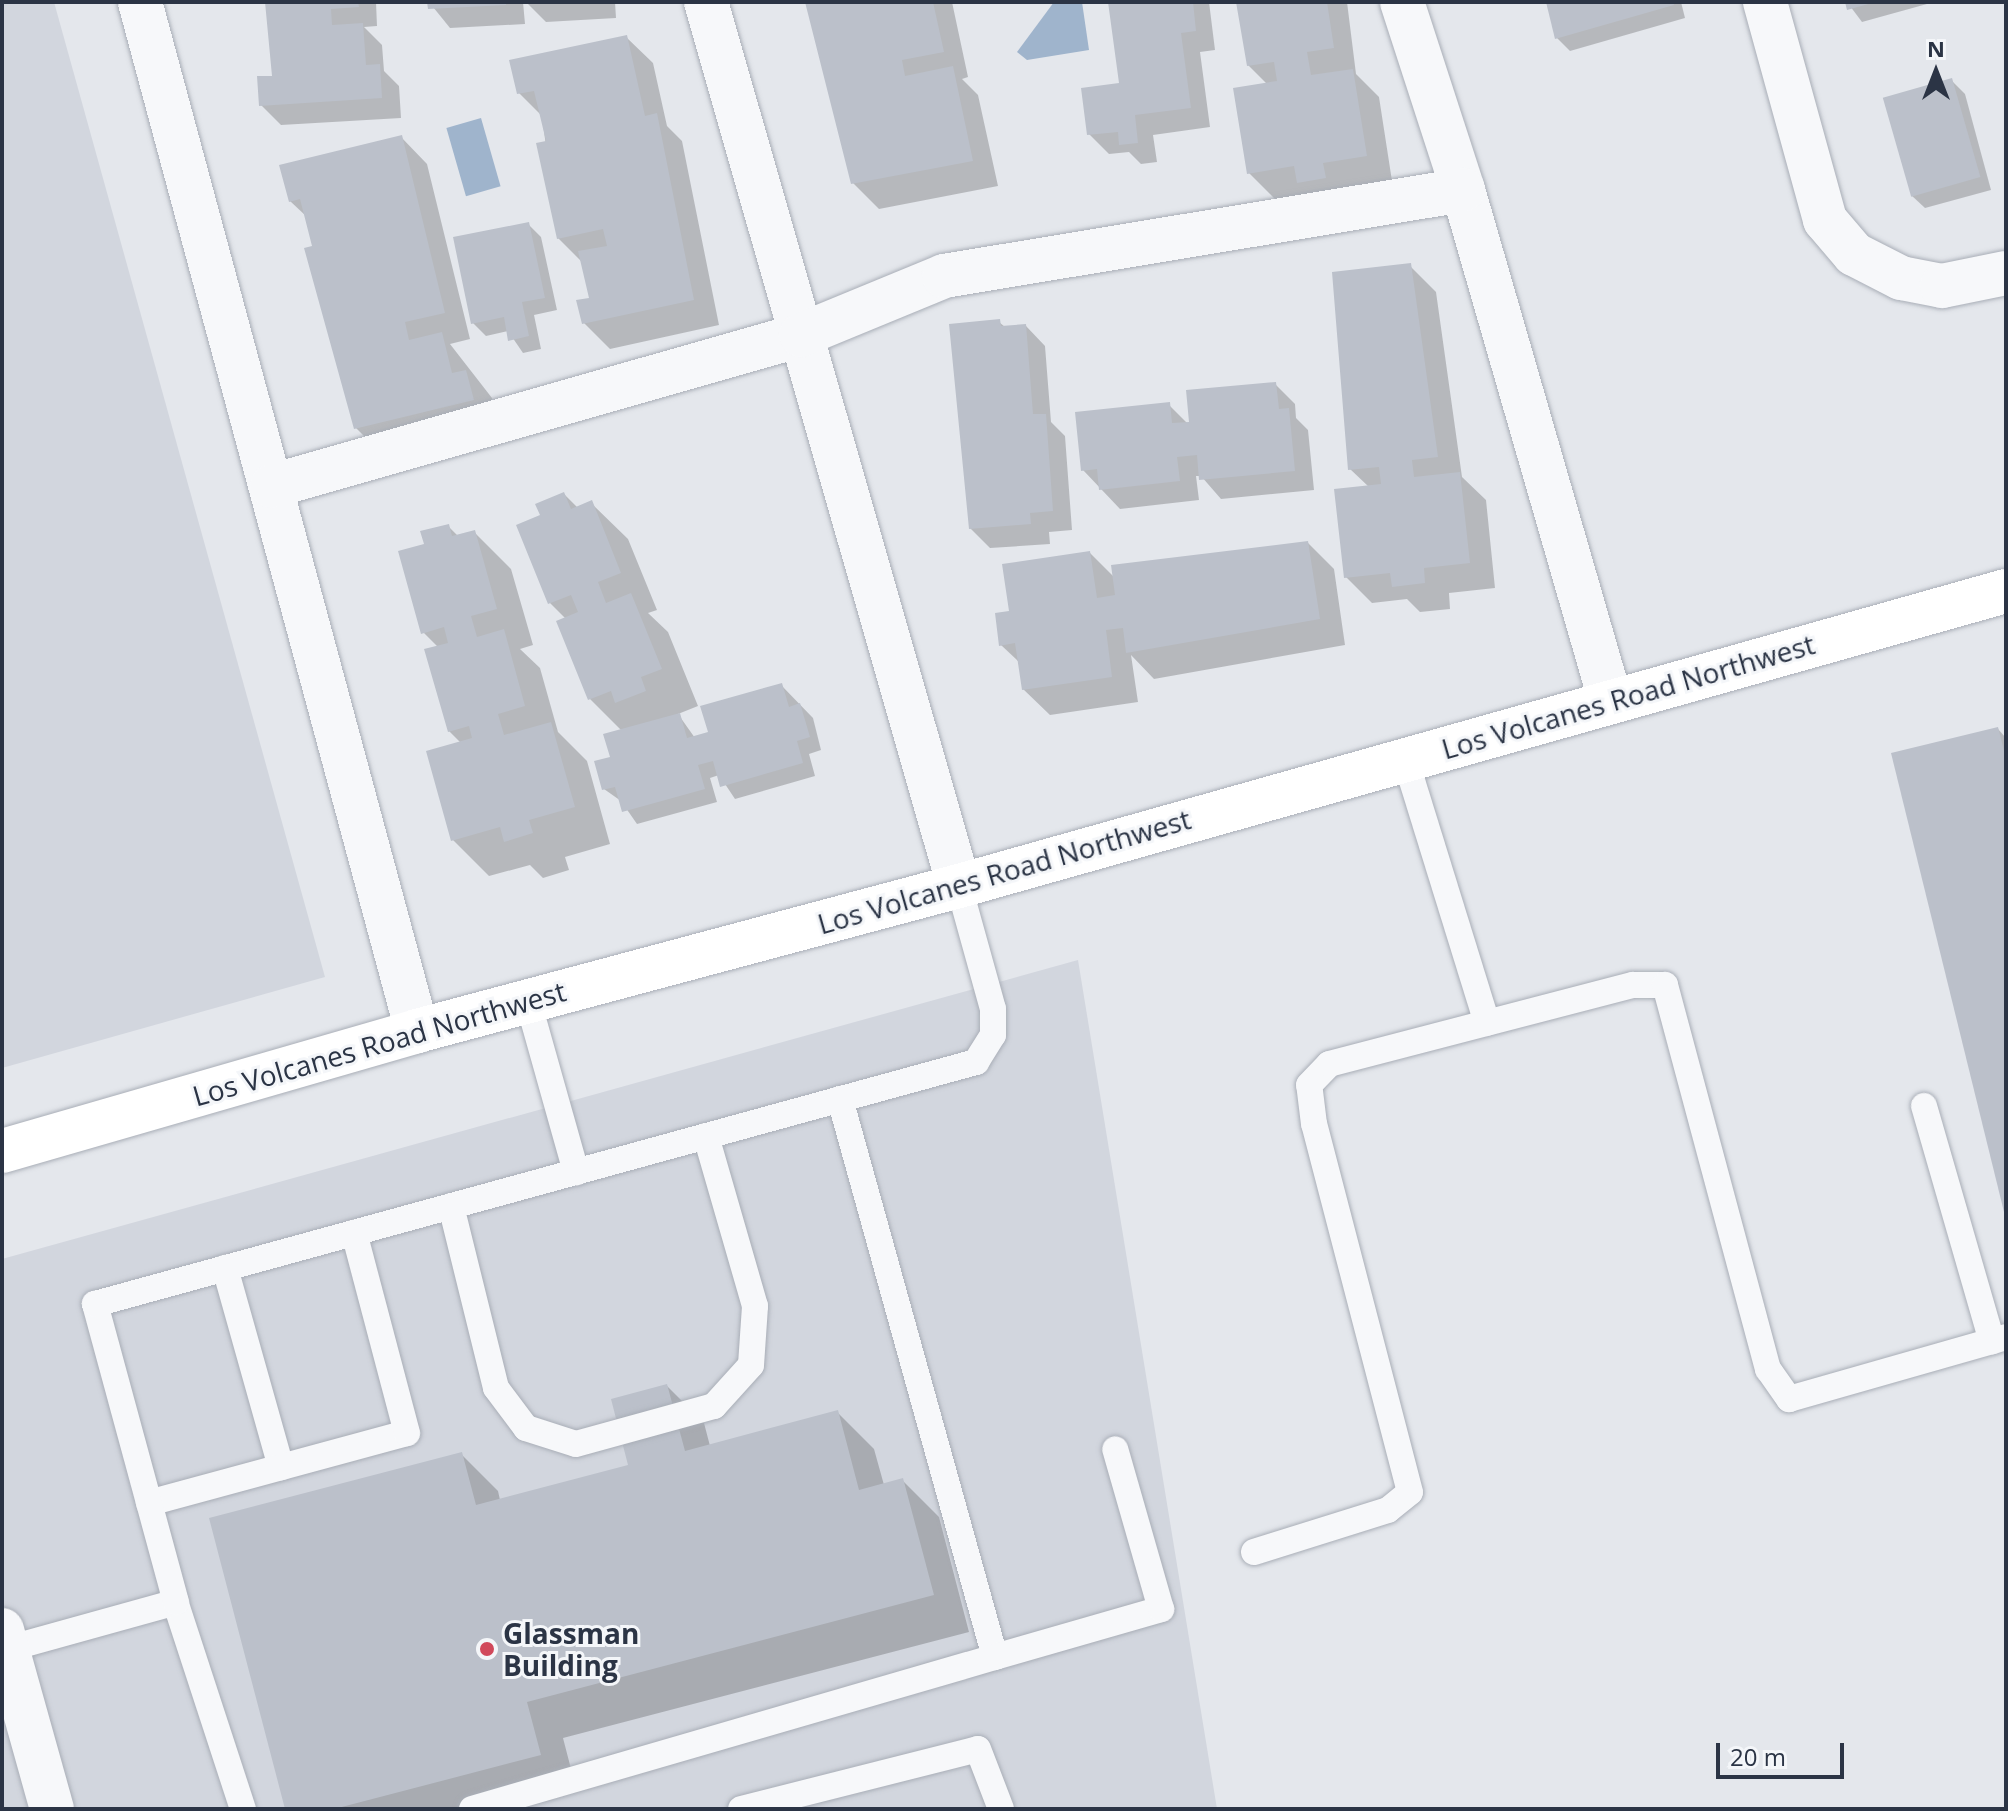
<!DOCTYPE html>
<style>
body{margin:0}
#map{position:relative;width:2008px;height:1811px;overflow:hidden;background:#e4e7ec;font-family:"Open Sans",sans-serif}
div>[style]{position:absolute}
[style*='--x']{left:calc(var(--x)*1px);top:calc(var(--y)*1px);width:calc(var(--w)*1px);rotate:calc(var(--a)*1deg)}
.built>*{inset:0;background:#d2d6de}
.water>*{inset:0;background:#9fb4cc;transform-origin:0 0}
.shadow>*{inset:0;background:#0003}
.building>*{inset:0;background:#bbc0ca;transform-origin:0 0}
.roads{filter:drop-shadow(0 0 2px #a9aeb7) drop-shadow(0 0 2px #a9aeb7)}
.lane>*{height:26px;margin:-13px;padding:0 13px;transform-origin:13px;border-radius:13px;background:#f7f8fa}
.street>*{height:44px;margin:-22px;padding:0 22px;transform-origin:22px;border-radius:22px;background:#f7f8fa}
.secondary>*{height:44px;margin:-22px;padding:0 22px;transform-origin:22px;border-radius:22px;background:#fff}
.dots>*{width:22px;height:22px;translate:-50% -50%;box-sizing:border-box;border:4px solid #f4f6f9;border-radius:50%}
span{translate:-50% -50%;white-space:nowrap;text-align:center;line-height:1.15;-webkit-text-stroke:6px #f4f6f9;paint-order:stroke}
.street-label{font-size:28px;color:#2b3445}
.poi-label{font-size:28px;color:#2b3445;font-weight:700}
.left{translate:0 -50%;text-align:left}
.frame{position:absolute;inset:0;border:4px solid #2b3445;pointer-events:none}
.north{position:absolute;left:1896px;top:32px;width:80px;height:80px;-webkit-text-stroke:6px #f4f6f9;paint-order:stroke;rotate:0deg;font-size:22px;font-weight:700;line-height:32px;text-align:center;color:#2b3445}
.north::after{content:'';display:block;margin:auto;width:28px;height:36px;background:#2b3445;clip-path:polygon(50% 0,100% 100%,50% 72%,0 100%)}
.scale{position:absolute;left:1716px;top:1743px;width:128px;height:36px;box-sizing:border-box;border:4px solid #2b3445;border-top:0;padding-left:10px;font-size:24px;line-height:28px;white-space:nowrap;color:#2b3445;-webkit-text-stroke:6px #f4f6f9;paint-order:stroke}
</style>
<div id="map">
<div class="built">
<i style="clip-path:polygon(2px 2px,54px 2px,325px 977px,2px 1068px)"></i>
<i style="clip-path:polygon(1078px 960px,1217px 1809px,2px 1809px,2px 1259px)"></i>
</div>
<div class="water">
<i style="clip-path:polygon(1054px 2px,1082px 2px,1089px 50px,1027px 60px,1017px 52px)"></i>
<i style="left:481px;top:118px;width:71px;height:36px;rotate:74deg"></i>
</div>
<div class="shadow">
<i style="clip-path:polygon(268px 2px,376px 2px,377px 26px,364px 27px,382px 45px,384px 71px,399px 86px,401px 118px,281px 125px,261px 105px,274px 78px)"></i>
<i style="clip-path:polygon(429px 2px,523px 2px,525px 24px,450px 28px)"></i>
<i style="clip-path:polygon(526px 2px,615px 2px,616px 18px,546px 22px)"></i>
<i style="clip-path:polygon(807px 2px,952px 2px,968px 77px,962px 79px,978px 95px,998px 186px,879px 209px,853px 183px)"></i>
<i style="clip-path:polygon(1110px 2px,1209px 2px,1215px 50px,1200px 52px,1210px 127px,1153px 135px,1157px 162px,1141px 164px,1129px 152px,1109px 154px,1089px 134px,1121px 84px)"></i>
<i style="clip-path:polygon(1240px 2px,1347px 2px,1356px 74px,1379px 97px,1392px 181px,1275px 199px,1249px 173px,1267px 84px,1248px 65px)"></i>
<i style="clip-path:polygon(1548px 2px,1681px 2px,1685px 18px,1570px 51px,1557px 38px)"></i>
<i style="clip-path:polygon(1847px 2px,1927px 2px,1927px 4px,1862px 22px)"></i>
<i style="clip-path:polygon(626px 37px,653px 63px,667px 126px,682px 141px,719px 325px,610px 349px,584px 323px,591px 299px,583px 263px,558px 238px,542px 116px,519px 93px)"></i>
<i style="clip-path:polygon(1952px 81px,1965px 94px,1991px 190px,1925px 208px,1911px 195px)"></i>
<i style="clip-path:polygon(401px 137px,427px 164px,470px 339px,450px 344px,492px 398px,499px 425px,382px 454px,356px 428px,307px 217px,290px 201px)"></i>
<i style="clip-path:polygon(528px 224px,541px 237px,557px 310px,534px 315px,541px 349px,523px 353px,508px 331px,486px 336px,473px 323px)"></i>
<i style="clip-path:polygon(1410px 266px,1436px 292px,1462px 477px,1486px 500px,1495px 588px,1449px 593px,1450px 609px,1420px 612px,1407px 599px,1372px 603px,1346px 577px,1369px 487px,1350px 469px)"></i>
<i style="clip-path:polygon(999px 322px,1005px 327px,1026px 326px,1045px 346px,1051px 422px,1065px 436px,1072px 530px,1049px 532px,1050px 544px,990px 548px,970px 528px)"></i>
<i style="clip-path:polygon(1275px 384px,1295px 404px,1296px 418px,1308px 430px,1314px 490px,1221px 499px,1201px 476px,1196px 476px,1199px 500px,1120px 509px,1083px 470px,1169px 405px,1188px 424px)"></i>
<i style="clip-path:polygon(564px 494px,578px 508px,591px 503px,628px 539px,657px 610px,648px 613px,668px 632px,698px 706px,678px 714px,695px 738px,710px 733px,781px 685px,813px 718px,821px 750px,809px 754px,815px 776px,735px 799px,719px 775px,710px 778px,717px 802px,637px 824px,621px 801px,604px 789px,622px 731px,590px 699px,566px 619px,550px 603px,542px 516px)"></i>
<i style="clip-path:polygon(448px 526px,459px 537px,474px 532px,511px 569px,533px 645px,520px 649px,540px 668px,558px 732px,587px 761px,610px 844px,565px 857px,569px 870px,543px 878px,530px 865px,489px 876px,452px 839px,461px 743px,449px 731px,438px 647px,423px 632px,426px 546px)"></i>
<i style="clip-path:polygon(1308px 543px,1334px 569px,1345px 645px,1154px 679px,1131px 655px,1138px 702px,1050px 715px,1023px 689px,1020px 663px,1001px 645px,1012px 613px,1090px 553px,1115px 578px)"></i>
<i style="clip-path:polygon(1998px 729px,2006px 738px,2006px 1212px,1893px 755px)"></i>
<i style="clip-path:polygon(667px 1386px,704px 1423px,710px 1446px,837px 1412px,874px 1449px,884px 1485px,902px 1480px,939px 1517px,969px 1632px,563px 1738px,577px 1792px,510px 1809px,288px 1809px,461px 1454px,498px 1491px,500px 1500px,630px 1466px)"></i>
</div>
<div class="building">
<i style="clip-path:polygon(265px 2px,358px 2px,359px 7px,331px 9px,332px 25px,363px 23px,366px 65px,380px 64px,382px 98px,259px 106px,257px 76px,272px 76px)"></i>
<i style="clip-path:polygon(427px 2px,506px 2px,506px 5px,428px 9px)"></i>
<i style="clip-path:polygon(805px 2px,933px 2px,944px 52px,902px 60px,905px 76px,953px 66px,973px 161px,851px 184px)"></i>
<i style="clip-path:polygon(1108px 2px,1193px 2px,1196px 31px,1181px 33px,1191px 108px,1135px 115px,1138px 143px,1119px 145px,1118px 132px,1087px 135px,1081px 88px,1119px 83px)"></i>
<i style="clip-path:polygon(1236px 2px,1327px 2px,1334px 48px,1307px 52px,1311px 75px,1353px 69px,1367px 156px,1323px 163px,1326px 178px,1297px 183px,1294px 166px,1247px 174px,1233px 88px,1277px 81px,1274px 62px,1247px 66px)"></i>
<i style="clip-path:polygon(1546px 2px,1673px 2px,1674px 5px,1555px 39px)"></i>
<i style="clip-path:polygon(1845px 2px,1872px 2px,1872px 3px,1847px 10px)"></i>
<i style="clip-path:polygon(627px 35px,645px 116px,657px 113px,694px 300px,582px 324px,576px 300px,589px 298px,578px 251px,607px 246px,603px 229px,557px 239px,536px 143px,546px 141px,534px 91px,517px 94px,509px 60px)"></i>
<i style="left:1952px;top:78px;width:103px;height:72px;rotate:74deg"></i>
<i style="clip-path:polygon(402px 135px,445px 313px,405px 322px,409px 340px,442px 332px,452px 373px,466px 370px,474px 400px,354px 429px,304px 248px,312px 246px,300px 199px,289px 202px,279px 165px)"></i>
<i style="clip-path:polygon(529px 222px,545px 298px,522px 302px,529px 336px,508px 341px,504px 317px,471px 324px,453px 237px)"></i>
<i style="clip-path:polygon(1411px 263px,1438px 457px,1412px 460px,1414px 477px,1460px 472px,1470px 563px,1424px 568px,1425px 583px,1392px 587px,1390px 573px,1344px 578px,1334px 489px,1381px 484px,1379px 467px,1348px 470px,1332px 272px)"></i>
<i style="clip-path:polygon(1000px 319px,1001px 326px,1026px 324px,1033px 414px,1046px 414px,1053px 511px,1030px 513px,1031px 524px,969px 529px,949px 324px)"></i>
<i style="clip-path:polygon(1276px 382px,1279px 409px,1289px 408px,1295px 471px,1199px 480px,1197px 455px,1177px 457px,1180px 481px,1099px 490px,1097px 469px,1081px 471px,1075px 412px,1170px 402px,1172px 423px,1189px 422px,1186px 390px)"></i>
<i style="clip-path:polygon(564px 492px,571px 509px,592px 500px,621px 573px,598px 582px,606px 603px,631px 593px,662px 669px,641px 677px,646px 691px,615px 703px,611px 691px,588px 700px,556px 621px,578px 612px,571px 595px,548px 604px,516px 525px,540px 515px,535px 504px)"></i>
<i style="clip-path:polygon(449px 524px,452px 536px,475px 530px,497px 609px,471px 616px,477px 637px,504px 629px,525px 706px,498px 714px,504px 735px,551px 722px,575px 807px,529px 820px,533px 833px,504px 842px,500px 827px,451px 841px,426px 751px,472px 738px,469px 726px,448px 732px,424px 649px,448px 643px,444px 627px,421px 634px,398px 551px,424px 544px,420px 531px)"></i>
<i style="clip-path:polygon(1308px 541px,1320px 619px,1126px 653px,1123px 628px,1106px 630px,1112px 677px,1022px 690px,1015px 643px,999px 646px,995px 613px,1009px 611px,1002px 564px,1090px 551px,1097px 598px,1115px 595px,1111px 565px)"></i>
<i style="clip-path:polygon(782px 683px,789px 707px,800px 703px,810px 737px,797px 741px,803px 763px,720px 787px,713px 761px,698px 765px,705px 789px,622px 812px,615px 787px,602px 790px,594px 761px,610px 757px,603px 734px,680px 713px,687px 738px,708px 732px,700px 706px)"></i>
<i style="clip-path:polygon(1998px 727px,2006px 759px,2005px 1216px,1891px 753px)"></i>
<i style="clip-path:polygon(667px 1384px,685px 1451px,838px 1410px,859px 1490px,903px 1478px,934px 1595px,527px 1702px,541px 1755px,334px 1809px,285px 1809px,209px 1518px,462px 1452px,476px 1505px,628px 1465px,611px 1399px)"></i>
</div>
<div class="roads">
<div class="lane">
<i style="--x:1405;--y:758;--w:277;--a:72.8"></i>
<i style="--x:528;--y:1001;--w:178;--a:74.3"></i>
<i style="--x:840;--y:1099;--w:579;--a:74.48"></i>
<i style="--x:995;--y:1657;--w:173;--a:-16.1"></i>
<i style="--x:1161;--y:1609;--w:166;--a:-106"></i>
<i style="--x:1924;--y:1106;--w:245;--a:73.9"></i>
<i style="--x:451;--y:1206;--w:187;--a:76.1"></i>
<i style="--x:496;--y:1388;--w:50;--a:53.1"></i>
<i style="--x:526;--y:1428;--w:52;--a:17.7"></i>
<i style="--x:576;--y:1444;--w:143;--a:-15.4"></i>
<i style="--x:714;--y:1406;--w:55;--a:-47.9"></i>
<i style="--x:751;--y:1365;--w:59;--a:-86.1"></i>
<i style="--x:755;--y:1306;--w:177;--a:-106.1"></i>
<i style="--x:225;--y:1268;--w:207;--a:74.3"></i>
<i style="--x:149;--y:1503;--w:267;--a:-15.2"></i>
<i style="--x:407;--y:1433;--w:207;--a:-104.8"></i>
<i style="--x:1254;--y:1552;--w:140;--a:-17.4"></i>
<i style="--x:1388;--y:1510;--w:28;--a:-39"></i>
<i style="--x:1410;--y:1492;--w:380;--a:-104.6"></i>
<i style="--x:1314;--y:1124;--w:39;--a:-97"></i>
<i style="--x:1309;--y:1085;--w:29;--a:-46"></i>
<i style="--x:1329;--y:1064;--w:314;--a:-14.6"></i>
<i style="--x:1633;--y:985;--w:32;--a:0"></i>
<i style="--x:1665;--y:985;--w:398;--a:75"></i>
<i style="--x:1768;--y:1369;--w:37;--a:55"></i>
<i style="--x:1789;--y:1399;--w:226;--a:-15.9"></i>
<i style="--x:173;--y:1595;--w:225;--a:71.9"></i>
<i style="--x:7;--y:1649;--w:175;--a:-15.5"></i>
<i style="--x:176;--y:1602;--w:309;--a:-105.2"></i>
<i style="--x:95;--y:1304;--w:914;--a:-15.36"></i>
<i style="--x:976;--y:1062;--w:32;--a:-58"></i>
<i style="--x:993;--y:1035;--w:26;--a:-90"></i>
<i style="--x:993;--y:1009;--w:128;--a:-105.5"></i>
<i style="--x:472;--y:1809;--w:545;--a:-16.21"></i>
<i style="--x:741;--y:1809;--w:244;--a:-14.2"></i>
<i style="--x:978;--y:1749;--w:64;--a:69"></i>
</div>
<div class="street">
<i style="--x:140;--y:2;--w:1066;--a:74.93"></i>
<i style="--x:706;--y:2;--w:919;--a:74.03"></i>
<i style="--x:1402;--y:2;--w:198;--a:72"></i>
<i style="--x:1463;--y:190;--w:530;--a:73.89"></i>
<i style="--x:1765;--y:2;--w:226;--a:74.6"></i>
<i style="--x:1825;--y:220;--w:45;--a:49.5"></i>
<i style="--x:1854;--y:254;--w:53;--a:27.1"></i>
<i style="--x:1901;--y:278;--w:42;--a:11"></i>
<i style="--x:1942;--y:286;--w:65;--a:-11.5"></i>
<i style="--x:272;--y:486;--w:550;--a:-15.93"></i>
<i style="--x:801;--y:335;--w:155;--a:-22.4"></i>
<i style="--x:944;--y:276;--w:526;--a:-9.41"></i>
<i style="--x:2;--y:1630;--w:186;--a:74.4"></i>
</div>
<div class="secondary">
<i style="--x:2;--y:1151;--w:432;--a:-16.1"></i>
<i style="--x:417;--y:1031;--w:561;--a:-14.98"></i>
<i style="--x:959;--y:886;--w:1088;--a:-15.74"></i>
</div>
</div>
<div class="dots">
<i style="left:487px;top:1649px;background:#d1495b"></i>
</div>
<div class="street-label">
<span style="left:1628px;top:696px;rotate:-16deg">Los Volcanes Road Northwest</span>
<span style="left:1004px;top:871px;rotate:-16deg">Los Volcanes Road Northwest</span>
<span style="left:379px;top:1043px;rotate:-16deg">Los Volcanes Road Northwest</span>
</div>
<div class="poi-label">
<span class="left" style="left:503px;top:1649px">Glassman<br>Building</span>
</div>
<div class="frame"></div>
<div class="north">N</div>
<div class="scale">20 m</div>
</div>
